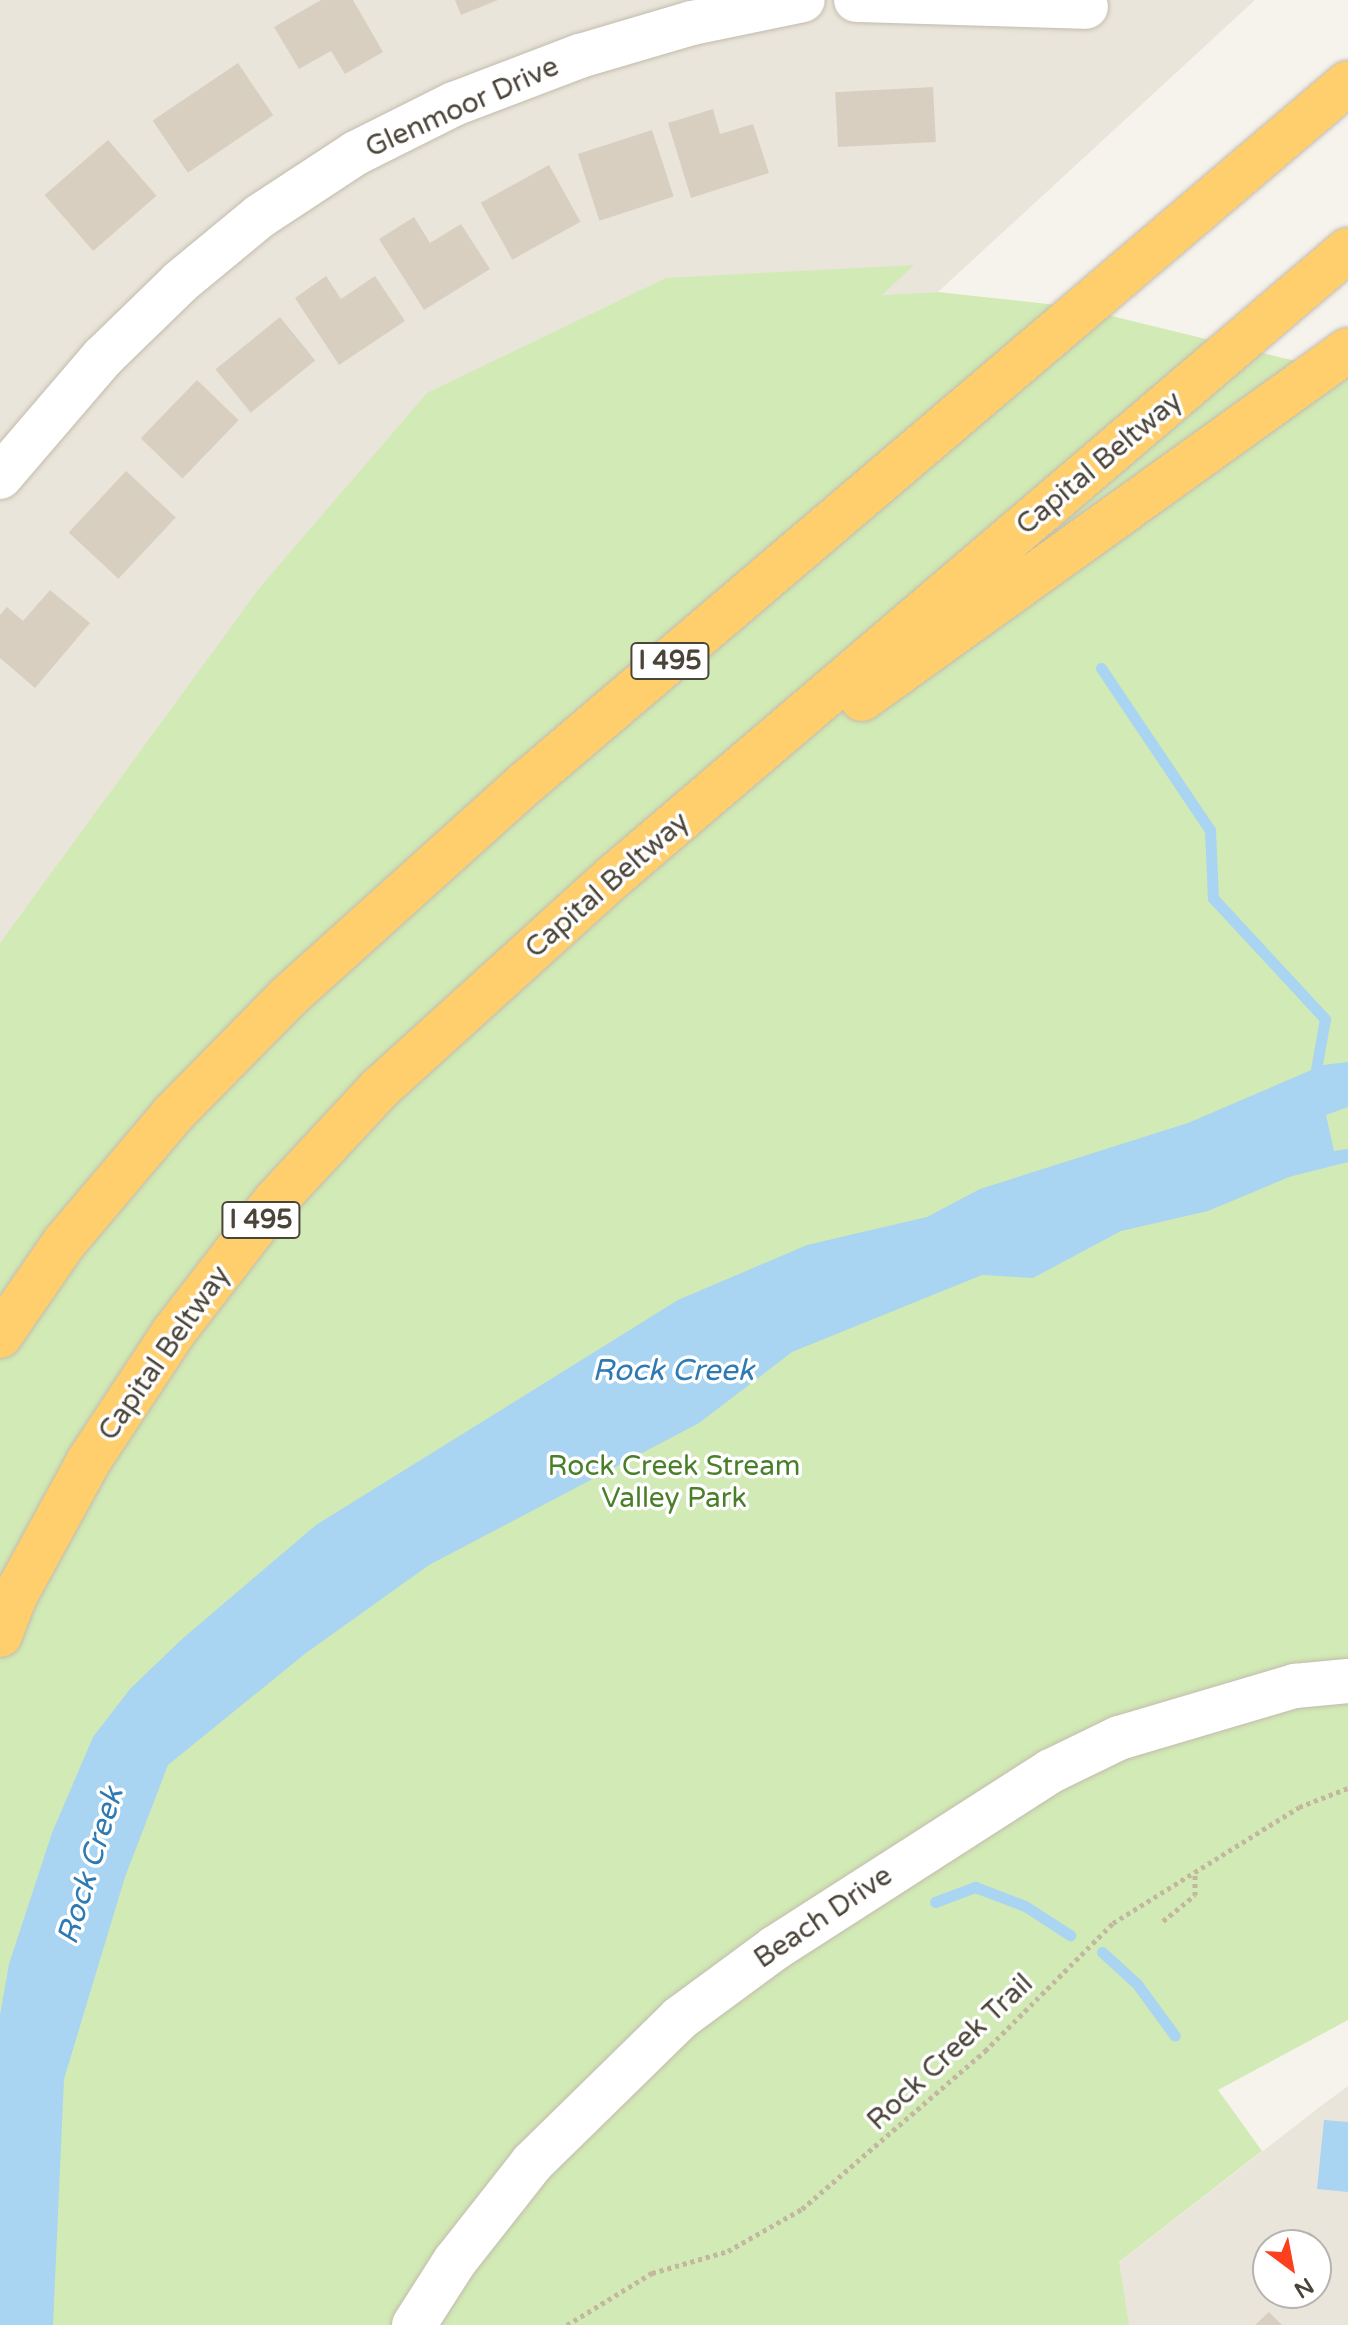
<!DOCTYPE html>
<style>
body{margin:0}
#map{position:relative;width:1348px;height:2325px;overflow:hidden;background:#f6f3ec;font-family:"Varela Round",sans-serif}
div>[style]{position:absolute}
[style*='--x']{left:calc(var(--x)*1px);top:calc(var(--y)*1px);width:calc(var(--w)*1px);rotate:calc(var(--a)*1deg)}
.residential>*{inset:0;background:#eae5da}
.green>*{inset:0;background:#d2eab5}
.water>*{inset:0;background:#a9d4f2}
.stream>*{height:11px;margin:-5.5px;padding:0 5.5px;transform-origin:5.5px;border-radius:5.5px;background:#a9d4f2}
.building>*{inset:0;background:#d8cfc1;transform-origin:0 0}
.path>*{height:5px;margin-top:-2.5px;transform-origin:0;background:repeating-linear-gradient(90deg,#c4b79f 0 4px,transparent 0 8px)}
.roads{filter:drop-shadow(0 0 2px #c2bbae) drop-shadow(0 0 2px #c2bbae)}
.minor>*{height:44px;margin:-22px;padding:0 22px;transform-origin:22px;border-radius:22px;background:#fff}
.highway>*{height:44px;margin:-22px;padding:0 22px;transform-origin:22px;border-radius:22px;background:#ffcf6e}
span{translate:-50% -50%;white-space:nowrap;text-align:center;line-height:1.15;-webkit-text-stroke:7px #fff;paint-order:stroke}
.shield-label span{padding:2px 6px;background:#fff;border:2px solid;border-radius:6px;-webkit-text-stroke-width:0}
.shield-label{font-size:26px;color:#4b4439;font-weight:700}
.street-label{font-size:28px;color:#4b4439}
.park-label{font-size:28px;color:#4a7f2a}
.water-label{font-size:30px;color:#2e7ab2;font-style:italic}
.north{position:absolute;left:1252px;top:2229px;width:80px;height:80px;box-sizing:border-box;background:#fff;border:2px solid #b7b4b0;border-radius:50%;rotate:148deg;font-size:22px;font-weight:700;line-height:32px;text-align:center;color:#4b4439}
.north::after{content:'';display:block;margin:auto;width:28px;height:36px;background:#fc3f1d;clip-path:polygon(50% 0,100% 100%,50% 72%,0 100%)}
</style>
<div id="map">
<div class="residential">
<i style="clip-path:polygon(0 0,1255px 0,938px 292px,800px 300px,322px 557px,0 943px)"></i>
<i style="clip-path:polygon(evenodd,1348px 2086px,1348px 2325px,1038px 2325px,1321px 2106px,1348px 2086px,1268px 2245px,1316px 2245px,1316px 2293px,1268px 2293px,1268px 2245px)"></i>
</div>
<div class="green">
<i style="clip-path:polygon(914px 265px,882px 295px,938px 292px,1075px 307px,1348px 374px,1348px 2020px,1218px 2090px,1262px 2151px,1119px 2262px,1129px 2325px,0 2325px,0 943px,261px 586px,427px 393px,666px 278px)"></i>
</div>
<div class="water">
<i style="clip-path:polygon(1348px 1062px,1348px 1107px,1326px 1115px,1334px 1151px,1348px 1149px,1348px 1162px,1289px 1177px,1208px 1211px,1121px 1231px,1033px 1278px,982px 1275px,792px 1352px,699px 1423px,429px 1565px,306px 1653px,168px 1765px,125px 1877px,64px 2079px,53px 2325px,0 2325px,0 2015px,9px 1964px,52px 1833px,93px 1737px,130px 1689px,181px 1640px,316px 1525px,678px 1300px,807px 1245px,927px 1217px,980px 1189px,1188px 1123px,1323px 1065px)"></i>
<i style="clip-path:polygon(1324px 2120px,1348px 2122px,1348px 2192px,1317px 2189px)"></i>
</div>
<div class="stream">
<i style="--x:1101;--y:668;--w:195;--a:56.1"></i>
<i style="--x:1210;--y:830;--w:68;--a:87.5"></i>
<i style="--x:1213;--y:898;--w:165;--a:47.2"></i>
<i style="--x:1325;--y:1019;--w:63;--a:100.1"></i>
<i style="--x:935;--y:1902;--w:43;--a:-20.6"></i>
<i style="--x:975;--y:1887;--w:53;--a:20.8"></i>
<i style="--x:1025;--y:1906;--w:54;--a:32.8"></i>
<i style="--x:1102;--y:1952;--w:47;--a:42.4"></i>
<i style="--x:1137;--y:1984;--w:64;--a:53.8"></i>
</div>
<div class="building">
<i style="clip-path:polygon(321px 0,353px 0,383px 52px,345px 74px,331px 51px,299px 69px,274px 27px)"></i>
<i style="clip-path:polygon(455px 0,498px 0,461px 15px)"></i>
<i style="left:238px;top:63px;width:63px;height:103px;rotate:56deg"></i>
<i style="left:933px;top:87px;width:55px;height:98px;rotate:87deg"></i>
<i style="clip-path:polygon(713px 109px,720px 134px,753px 124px,769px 173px,691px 198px,668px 123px)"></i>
<i style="left:652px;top:130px;width:70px;height:78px;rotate:72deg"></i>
<i style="left:108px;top:140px;width:74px;height:84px;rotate:49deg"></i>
<i style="left:549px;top:165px;width:65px;height:78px;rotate:61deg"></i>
<i style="clip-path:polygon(414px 217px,430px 243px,461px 224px,490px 269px,424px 310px,379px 239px)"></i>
<i style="clip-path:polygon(326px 276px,341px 299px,375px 276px,405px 321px,339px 365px,295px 298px)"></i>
<i style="left:280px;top:317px;width:56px;height:83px;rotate:51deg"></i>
<i style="left:197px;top:380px;width:58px;height:81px;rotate:44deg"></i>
<i style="left:126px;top:471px;width:68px;height:84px;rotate:43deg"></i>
<i style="clip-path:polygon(50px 590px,90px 623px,35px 688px,0 658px,0 615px,7px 607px,23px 621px)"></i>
<i style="clip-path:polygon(1269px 2312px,1282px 2325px,1255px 2325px)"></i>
</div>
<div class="path">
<i style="--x:1163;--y:1921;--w:41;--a:-39.1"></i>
<i style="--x:1195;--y:1895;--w:24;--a:-90"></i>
<i style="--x:567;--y:2325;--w:100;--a:-31.5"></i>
<i style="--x:652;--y:2273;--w:79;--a:-16.1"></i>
<i style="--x:728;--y:2251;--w:85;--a:-29.6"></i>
<i style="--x:802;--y:2209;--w:242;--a:-40.8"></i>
<i style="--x:985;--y:2051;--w:181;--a:-45"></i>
<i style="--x:1113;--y:1923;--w:219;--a:-31.9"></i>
<i style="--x:1299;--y:1807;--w:53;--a:-21.2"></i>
</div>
<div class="roads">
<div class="minor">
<i style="--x:856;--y:0;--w:230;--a:1.7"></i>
<i style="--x:0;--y:477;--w:158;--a:-49.4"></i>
<i style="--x:103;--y:357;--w:107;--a:-44.2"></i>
<i style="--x:180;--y:282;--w:104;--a:-39.5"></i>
<i style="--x:260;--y:216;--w:115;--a:-33.3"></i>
<i style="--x:356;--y:153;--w:110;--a:-26.6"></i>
<i style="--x:454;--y:104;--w:135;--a:-20.9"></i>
<i style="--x:580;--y:56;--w:117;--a:-16.4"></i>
<i style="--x:692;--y:23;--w:113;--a:-11.7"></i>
<i style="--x:414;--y:2325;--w:76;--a:-57.4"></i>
<i style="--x:455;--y:2261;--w:125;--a:-51.8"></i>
<i style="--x:532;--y:2163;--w:207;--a:-44.4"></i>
<i style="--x:680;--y:2018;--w:118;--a:-36.4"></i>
<i style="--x:775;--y:1948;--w:328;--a:-32.7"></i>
<i style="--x:1051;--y:1771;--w:76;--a:-25.9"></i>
<i style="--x:1119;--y:1738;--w:184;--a:-16.5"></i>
<i style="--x:1295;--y:1686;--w:53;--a:-5.4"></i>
</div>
<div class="highway">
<i style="--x:862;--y:699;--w:598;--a:-35.68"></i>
<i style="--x:0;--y:1336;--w:113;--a:-55.5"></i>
<i style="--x:64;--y:1243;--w:169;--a:-49.8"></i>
<i style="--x:173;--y:1114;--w:164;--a:-45.5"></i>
<i style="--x:288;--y:997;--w:321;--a:-42"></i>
<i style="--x:527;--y:782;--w:1078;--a:-40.41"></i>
<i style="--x:0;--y:1635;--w:40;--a:-69"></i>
<i style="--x:14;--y:1598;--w:155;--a:-61.4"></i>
<i style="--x:88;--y:1462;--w:154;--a:-56.6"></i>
<i style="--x:173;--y:1333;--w:167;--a:-52.3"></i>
<i style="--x:275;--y:1201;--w:153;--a:-47.1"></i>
<i style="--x:379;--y:1089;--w:316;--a:-42.2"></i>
<i style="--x:613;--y:877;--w:966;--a:-40.47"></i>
</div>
</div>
<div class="shield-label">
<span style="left:670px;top:661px">I 495</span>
<span style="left:261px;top:1220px">I 495</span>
</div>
<div class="street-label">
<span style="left:462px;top:107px;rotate:-24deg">Glenmoor Drive</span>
<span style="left:1099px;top:463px;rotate:-40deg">Capital Beltway</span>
<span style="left:607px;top:885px;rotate:-41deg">Capital Beltway</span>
<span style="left:164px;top:1353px;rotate:-55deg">Capital Beltway</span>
<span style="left:823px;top:1917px;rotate:-34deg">Beach Drive</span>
<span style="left:950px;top:2052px;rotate:-43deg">Rock Creek Trail</span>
</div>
<div class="park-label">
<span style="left:674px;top:1482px">Rock Creek Stream<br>Valley Park</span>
</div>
<div class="water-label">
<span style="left:673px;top:1371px">Rock Creek</span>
<span style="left:91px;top:1866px;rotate:-73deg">Rock Creek</span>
</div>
<div class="north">N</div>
</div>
